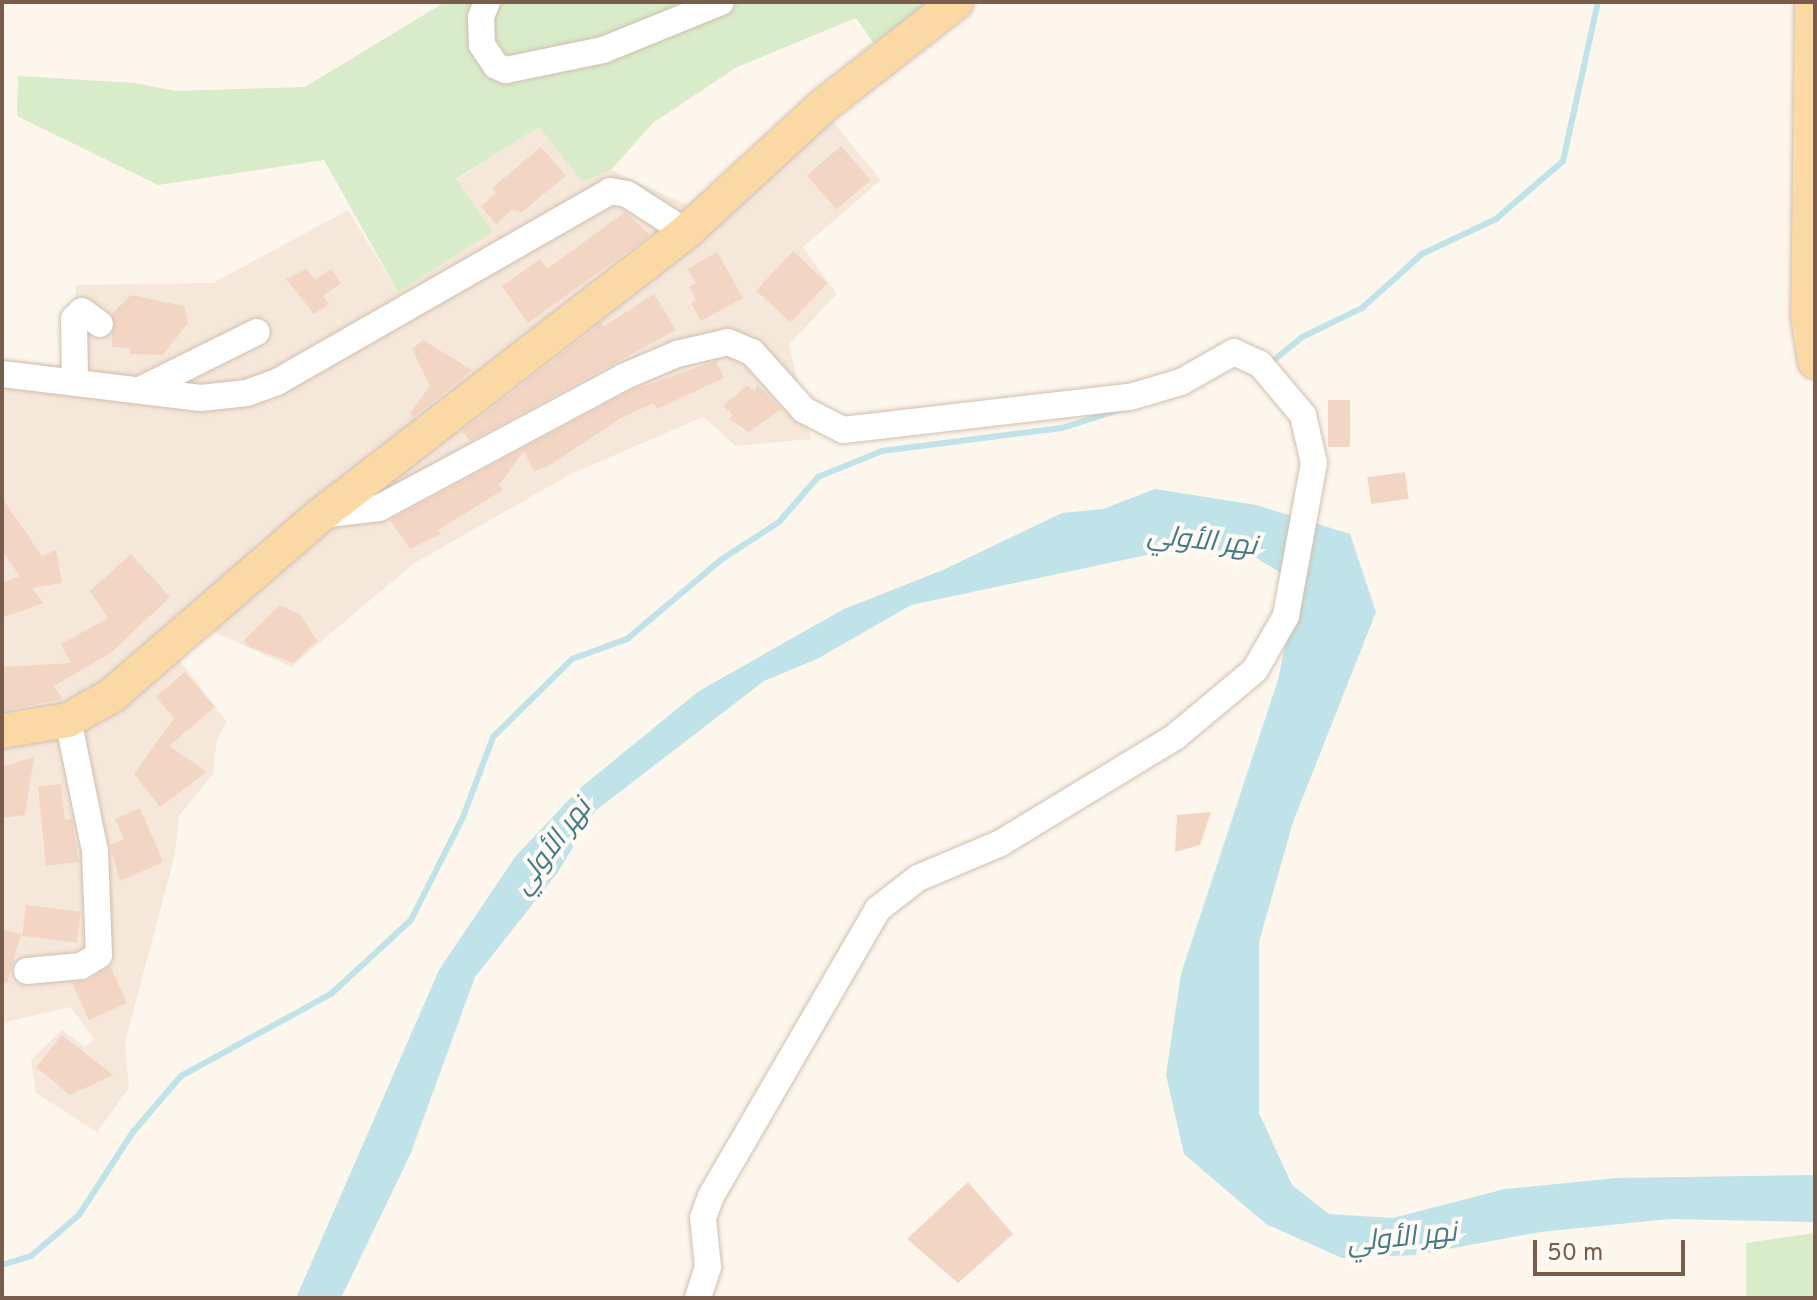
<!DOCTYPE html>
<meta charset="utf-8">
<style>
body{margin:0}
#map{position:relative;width:1817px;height:1300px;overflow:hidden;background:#fdf6ec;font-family:Overpass,Cairo,sans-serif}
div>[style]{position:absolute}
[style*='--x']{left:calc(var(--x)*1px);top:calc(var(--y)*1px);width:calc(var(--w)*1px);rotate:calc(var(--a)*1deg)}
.residential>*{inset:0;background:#f5e8da}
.green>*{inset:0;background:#d8ecc9}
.water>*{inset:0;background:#bfe3e8}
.stream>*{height:6px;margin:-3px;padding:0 3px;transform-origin:3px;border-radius:3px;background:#bfe3e8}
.building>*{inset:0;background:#f3d5c3;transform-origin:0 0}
.roads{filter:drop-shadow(0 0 2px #d1beb0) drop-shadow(0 0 2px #d1beb0)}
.minor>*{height:26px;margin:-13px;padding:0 13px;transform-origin:13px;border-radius:13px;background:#fff}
.major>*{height:34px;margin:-17px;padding:0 17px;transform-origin:17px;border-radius:17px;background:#fbd9a5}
span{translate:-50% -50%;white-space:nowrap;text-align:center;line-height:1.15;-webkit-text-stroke:8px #fffaf3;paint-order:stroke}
.water-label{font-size:28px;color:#437c86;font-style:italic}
.frame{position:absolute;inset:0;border:4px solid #7a5c4d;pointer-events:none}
.scale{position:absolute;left:1533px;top:1240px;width:152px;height:36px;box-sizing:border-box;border:4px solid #7a5c4d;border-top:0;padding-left:10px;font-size:24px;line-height:28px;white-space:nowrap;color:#7a5c4d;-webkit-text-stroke:6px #fffaf3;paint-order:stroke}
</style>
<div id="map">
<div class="residential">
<i style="clip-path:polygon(816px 101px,881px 180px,803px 247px,837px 294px,789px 344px,811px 439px,736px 446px,703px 417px,571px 474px,413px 564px,291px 667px,206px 628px,175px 654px,227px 722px,217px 739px,213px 774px,179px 816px,175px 854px,125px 1043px,129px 1088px,97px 1132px,36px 1093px,31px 1060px,62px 1030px,85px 1047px,94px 1039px,70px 1007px,2px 1023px,2px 359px,69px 367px,76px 285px,213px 283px,348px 210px,398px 292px,493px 232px,456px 180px,539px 127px,582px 182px,611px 170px,687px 205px)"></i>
</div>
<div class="green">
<i style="clip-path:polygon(445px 2px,934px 2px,874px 44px,856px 18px,737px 67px,653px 123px,611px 170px,582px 182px,539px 127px,456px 179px,493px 232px,398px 292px,324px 160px,158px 185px,17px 116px,18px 76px,135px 83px,175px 91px,305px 87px)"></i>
<i style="clip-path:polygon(1815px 1233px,1815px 1298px,1746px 1298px,1746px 1243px)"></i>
</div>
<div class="water">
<i style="clip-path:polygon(1155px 489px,1256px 505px,1350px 534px,1376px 612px,1293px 822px,1259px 942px,1259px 1113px,1292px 1185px,1329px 1214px,1393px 1218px,1505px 1189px,1617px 1178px,1815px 1175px,1815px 1222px,1669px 1219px,1540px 1232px,1416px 1255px,1342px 1258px,1266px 1224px,1184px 1154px,1166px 1075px,1181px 974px,1278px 680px,1298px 583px,1248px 553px,1175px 549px,911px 605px,817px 659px,764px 681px,595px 811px,558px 872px,475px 977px,410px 1155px,341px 1298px,296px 1298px,439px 970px,515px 857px,579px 789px,699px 691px,844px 609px,943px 570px,1062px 513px,1103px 509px)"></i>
</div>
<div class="stream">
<i style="--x:1275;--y:359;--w:35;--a:-39"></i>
<i style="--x:1302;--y:337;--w:67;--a:-25.8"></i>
<i style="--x:1362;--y:308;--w:81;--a:-42"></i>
<i style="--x:1422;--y:254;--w:82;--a:-25.3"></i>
<i style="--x:1496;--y:219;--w:89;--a:-40.9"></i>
<i style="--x:1563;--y:161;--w:163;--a:-77.6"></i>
<i style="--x:2;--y:1265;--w:30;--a:-17"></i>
<i style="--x:31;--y:1256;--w:63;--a:-40.5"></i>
<i style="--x:79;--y:1215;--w:99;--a:-57"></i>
<i style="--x:133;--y:1132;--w:74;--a:-49.4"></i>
<i style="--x:181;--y:1076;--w:171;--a:-28.7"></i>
<i style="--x:331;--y:994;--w:109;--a:-42.8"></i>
<i style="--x:411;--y:920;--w:115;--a:-63.2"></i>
<i style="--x:463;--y:817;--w:85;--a:-69.4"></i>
<i style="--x:493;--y:737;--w:111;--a:-44.6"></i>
<i style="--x:572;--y:659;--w:59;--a:-20"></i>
<i style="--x:627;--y:639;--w:124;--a:-40.1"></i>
<i style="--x:722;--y:559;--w:68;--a:-33"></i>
<i style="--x:779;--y:522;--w:60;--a:-49.1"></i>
<i style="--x:818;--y:477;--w:69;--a:-22.1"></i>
<i style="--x:882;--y:451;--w:181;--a:-7.3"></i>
<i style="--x:1062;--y:428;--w:63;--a:-17.6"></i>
</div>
<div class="building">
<i style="left:841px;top:146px;width:45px;height:45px;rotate:49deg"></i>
<i style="clip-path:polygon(541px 147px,566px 176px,522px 212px,512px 210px,496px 224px,481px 206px,496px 193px,492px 188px)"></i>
<i style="clip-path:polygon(625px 212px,650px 235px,528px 323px,502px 286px,540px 259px,547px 269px)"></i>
<i style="left:793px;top:251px;width:47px;height:54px;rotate:43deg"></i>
<i style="clip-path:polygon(717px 252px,743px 298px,701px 321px,691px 303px,696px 300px,689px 287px,696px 283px,687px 269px)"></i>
<i style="clip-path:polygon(306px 269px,315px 280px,331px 269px,341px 283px,323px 296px,329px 304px,314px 314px,286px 279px)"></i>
<i style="clip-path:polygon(654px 294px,676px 330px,470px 441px,462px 431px,601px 323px,603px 327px)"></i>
<i style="clip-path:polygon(131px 295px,184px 306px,188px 323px,163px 355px,130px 354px,130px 348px,112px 347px,112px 314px)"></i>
<i style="clip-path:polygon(423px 340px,472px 370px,414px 417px,410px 413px,430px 386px,412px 349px)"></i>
<i style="clip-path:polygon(716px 361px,724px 378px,657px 409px,654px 403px,621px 418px,548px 466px,534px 471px,524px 451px,499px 485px,503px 490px,438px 530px,441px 534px,410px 549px,390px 520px,630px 391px)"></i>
<i style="clip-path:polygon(747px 385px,754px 391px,758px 385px,781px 409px,749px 432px,729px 419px,733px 415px,723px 406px)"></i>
<i style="left:1328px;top:400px;width:22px;height:47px"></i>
<i style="left:1405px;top:472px;width:27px;height:38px;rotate:82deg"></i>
<i style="clip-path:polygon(2px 498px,42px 556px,56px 550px,62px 583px,32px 588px,43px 603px,2px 618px,2px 583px,20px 576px,2px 551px)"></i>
<i style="clip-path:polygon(131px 554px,170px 597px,112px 652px,54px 686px,62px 699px,2px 711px,2px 667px,71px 663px,61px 644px,108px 618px,90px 591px)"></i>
<i style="clip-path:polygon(280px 605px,301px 615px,317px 641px,294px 663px,249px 647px,244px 640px)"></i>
<i style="clip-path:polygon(185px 672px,215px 707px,169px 746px,207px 772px,160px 807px,134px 774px,174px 718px,156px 697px)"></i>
<i style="clip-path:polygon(34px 757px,25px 815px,2px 818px,2px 767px)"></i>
<i style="clip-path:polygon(61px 784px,65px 820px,72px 819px,79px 862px,46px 866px,38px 787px)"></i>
<i style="clip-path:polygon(140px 808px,163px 862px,120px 881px,110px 845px,124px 839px,115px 819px)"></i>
<i style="clip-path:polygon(1211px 812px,1200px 845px,1175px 852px,1177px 815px)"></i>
<i style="left:26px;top:905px;width:55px;height:31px;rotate:7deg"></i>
<i style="clip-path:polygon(2px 929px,21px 934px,7px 983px,2px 983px)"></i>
<i style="clip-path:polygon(110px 966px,127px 1003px,89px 1020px,72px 983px,89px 980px)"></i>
<i style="clip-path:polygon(62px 1035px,113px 1075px,70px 1095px,36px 1067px)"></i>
<i style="clip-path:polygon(968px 1182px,1013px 1234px,958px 1283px,907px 1239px)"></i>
</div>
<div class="roads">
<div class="minor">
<i style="--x:487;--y:2;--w:16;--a:112"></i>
<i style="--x:481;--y:17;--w:28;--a:88"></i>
<i style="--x:482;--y:45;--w:25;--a:56"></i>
<i style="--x:496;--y:66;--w:11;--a:22"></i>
<i style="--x:506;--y:70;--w:99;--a:-11.7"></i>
<i style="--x:603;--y:50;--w:127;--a:-22.1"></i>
<i style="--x:2;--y:374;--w:200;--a:6.9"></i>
<i style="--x:201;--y:398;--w:46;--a:-6.2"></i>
<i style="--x:247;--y:393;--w:32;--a:-20"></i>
<i style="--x:277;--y:382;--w:384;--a:-29.8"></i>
<i style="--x:610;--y:191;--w:17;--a:10"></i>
<i style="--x:627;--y:194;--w:70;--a:32.8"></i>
<i style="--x:75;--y:383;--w:64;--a:-90.9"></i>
<i style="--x:74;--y:319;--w:11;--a:-45"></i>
<i style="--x:82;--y:311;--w:22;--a:36"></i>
<i style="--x:142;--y:389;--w:128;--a:-26.4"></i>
<i style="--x:321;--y:515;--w:58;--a:-6.9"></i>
<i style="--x:379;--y:508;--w:277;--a:-28.2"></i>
<i style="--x:623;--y:377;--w:59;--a:-23.1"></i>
<i style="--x:677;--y:354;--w:52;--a:-13.2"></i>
<i style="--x:728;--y:342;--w:26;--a:23"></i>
<i style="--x:752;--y:352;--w:78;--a:48.1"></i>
<i style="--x:804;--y:410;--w:44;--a:27.1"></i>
<i style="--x:843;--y:430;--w:289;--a:-6.6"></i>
<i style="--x:1130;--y:397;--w:53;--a:-16.4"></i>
<i style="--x:1181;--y:382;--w:61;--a:-29.5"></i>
<i style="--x:1234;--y:352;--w:29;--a:25"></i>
<i style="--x:1260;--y:364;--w:67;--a:49.9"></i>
<i style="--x:1303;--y:415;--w:49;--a:77.1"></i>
<i style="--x:1314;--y:463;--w:156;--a:100.4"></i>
<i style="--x:1286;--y:616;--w:62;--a:119.9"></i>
<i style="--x:1255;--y:670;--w:104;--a:140.1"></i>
<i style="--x:1175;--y:737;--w:204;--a:148.7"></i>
<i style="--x:1001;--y:843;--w:90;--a:157.1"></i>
<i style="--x:918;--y:878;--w:51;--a:142.2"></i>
<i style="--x:878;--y:909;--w:332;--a:120.2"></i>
<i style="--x:711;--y:1196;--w:23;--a:110"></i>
<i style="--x:703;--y:1218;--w:49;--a:84.2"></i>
<i style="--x:708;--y:1267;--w:33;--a:108"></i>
<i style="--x:27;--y:971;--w:54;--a:-5.3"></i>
<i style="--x:81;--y:966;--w:21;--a:-31"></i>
<i style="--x:99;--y:955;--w:104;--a:-92.2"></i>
<i style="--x:95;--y:851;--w:134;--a:-101.6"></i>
</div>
<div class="major">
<i style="--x:1812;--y:2;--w:314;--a:90.7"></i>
<i style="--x:1808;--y:316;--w:46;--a:81.2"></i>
<i style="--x:2;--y:731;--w:67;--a:-9.5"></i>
<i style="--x:68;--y:720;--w:49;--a:-29.2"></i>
<i style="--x:111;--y:696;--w:277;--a:-40.8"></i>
<i style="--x:321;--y:515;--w:462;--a:-37.8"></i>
<i style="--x:686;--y:232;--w:186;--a:-42.6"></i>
<i style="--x:823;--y:106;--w:169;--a:-38"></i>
</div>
</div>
<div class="water-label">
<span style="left:1202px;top:542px;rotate:6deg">نهر الأولي</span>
<span style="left:553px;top:847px;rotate:-53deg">نهر الأولي</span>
<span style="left:1402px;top:1239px;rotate:-6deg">نهر الأولي</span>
</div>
<div class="frame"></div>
<div class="scale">50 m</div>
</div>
